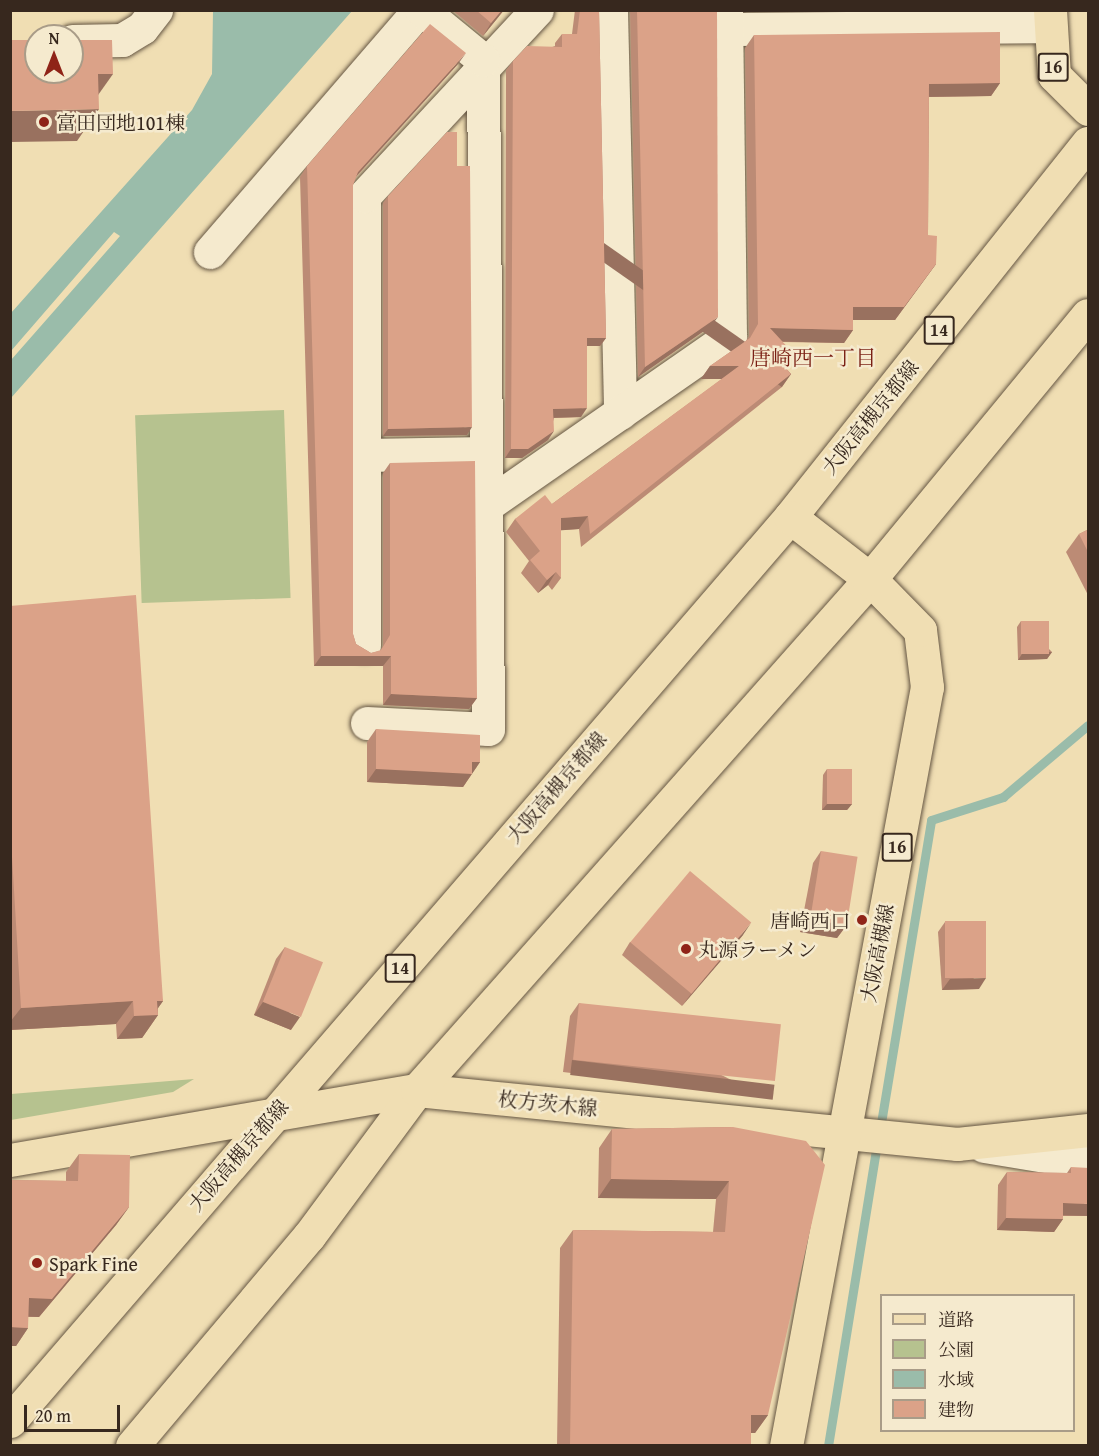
<!DOCTYPE html>
<meta charset="utf-8">
<style>
body{margin:0}
#map{position:relative;width:1099px;height:1456px;overflow:hidden;background:#f0deb3;font-family:"Gentium Book Plus","Noto Serif JP",serif}
div>[style]{position:absolute}
[style*='--x']{left:calc(var(--x)*1px);top:calc(var(--y)*1px);width:calc(var(--w)*1px);rotate:calc(var(--a)*1deg)}
.green>*{inset:0;background:#b6c28f;transform-origin:0 0}
.water>*{inset:0;background:#9abcaa}
.stream>*{height:9px;margin:-4.5px;padding:0 4.5px;transform-origin:4.5px;border-radius:4.5px;background:#9abcaa}
.roads{filter:drop-shadow(0 0 2px #655643) drop-shadow(0 0 2px #655643)}
.minor>*{height:33px;margin:-16.5px;padding:0 16.5px;transform-origin:16.5px;border-radius:16.5px;background:#f5eace}
.major>*{height:33px;margin:-16.5px;padding:0 16.5px;transform-origin:16.5px;border-radius:16.5px;background:#f0deb3}
.wall>*{inset:0;background:#bc8b75}
.shaded-wall>*{inset:0;background:#99715f;transform-origin:0 0}
.building>*{inset:0;background:#dba288;transform-origin:0 0}
.dots>*{width:16px;height:16px;translate:-50% -50%;box-sizing:border-box;border:3px solid #f5eace;border-radius:50%}
span{translate:-50% -50%;white-space:nowrap;text-align:center;line-height:1.15;-webkit-text-stroke:5px #f5eace;paint-order:stroke}
.shield-label span{padding:2px 4px;background:#f5eace;border:2px solid;border-radius:4px;-webkit-text-stroke-width:0}
.shield-label{font-size:18px;color:#37281e;font-weight:700}
.poi-label{font-size:20px;color:#37281e}
.left{translate:0 -50%;text-align:left}
.right{translate:-100% -50%;text-align:right}
.street-label{font-size:20px;color:#37281e}
.neighbourhood-label{font-size:21px;color:#7a1f14}
.frame{position:absolute;inset:0;border:12px solid #37281e;pointer-events:none}
.legend{position:absolute;left:880px;top:1294px;width:195px;height:138px;box-sizing:border-box;background:#f5eace;border:2px solid #a99c88;margin:0;padding:8px 10px;list-style:none;font-size:18px;color:#37281e}
.legend li{display:flex;align-items:center;gap:12px;height:30px}
.legend b{width:30px;border:2px solid #a99c88}
.north{position:absolute;left:24px;top:24px;width:60px;height:60px;box-sizing:border-box;background:#f5eace;border:2px solid #a99c88;border-radius:50%;rotate:0deg;font-size:16px;font-weight:700;line-height:24px;text-align:center;color:#37281e}
.north::after{content:'';display:block;margin:auto;width:21px;height:27px;background:#8f2418;clip-path:polygon(50% 0,100% 100%,50% 72%,0 100%)}
.scale{position:absolute;left:24px;top:1405px;width:96px;height:27px;box-sizing:border-box;border:3px solid #37281e;border-top:0;padding-left:8px;font-size:18px;line-height:21px;white-space:nowrap;color:#37281e;-webkit-text-stroke:4px #f5eace;paint-order:stroke}
</style>
<div id="map">
<div class="green">
<i style="left:284px;top:410px;width:188px;height:149px;rotate:88deg"></i>
<i style="clip-path:polygon(194px 1079px,173px 1092px,11px 1120px,11px 1094px)"></i>
</div>
<div class="water">
<i style="clip-path:polygon(213px 11px,352px 11px,11px 398px,11px 360px,120px 236px,114px 232px,11px 351px,11px 313px,192px 110px,212px 74px)"></i>
</div>
<div class="stream">
<i style="--x:880;--y:1129;--w:313;--a:-80.6"></i>
<i style="--x:931;--y:820;--w:76;--a:-17.7"></i>
<i style="--x:1003;--y:797;--w:111;--a:-40.3"></i>
<i style="--x:828;--y:1446;--w:307;--a:-80.8"></i>
</div>
<div class="roads">
<div class="minor">
<i style="--x:611;--y:10;--w:403;--a:88.7"></i>
<i style="--x:726;--y:29;--w:321;--a:-0.5"></i>
<i style="--x:72;--y:41;--w:50;--a:-1.1"></i>
<i style="--x:122;--y:40;--w:23;--a:-31"></i>
<i style="--x:142;--y:28;--w:23;--a:-52"></i>
<i style="--x:210;--y:252;--w:320;--a:-49.2"></i>
<i style="--x:364;--y:455;--w:122;--a:-0.9"></i>
<i style="--x:487;--y:505;--w:296;--a:-34.8"></i>
<i style="--x:730;--y:336;--w:326;--a:-90.7"></i>
<i style="--x:364;--y:645;--w:449;--a:-90"></i>
<i style="--x:364;--y:196;--w:254;--a:-47.1"></i>
<i style="--x:367;--y:723;--w:121;--a:2.8"></i>
<i style="--x:488;--y:729;--w:669;--a:-90.43"></i>
<i style="--x:483;--y:60;--w:79;--a:-140.7"></i>
<i style="--x:984;--y:1146;--w:105;--a:9.3"></i>
</div>
<div class="major">
<i style="--x:1050;--y:10;--w:65;--a:86.5"></i>
<i style="--x:1054;--y:75;--w:48;--a:45"></i>
<i style="--x:10;--y:1160;--w:413;--a:-9.8"></i>
<i style="--x:417;--y:1090;--w:543;--a:5.71"></i>
<i style="--x:957;--y:1144;--w:132;--a:-6.1"></i>
<i style="--x:10;--y:1421;--w:1194;--a:-49.21"></i>
<i style="--x:790;--y:517;--w:478;--a:-51.5"></i>
<i style="--x:132;--y:1446;--w:275;--a:-49.9"></i>
<i style="--x:309;--y:1236;--w:182;--a:-53.5"></i>
<i style="--x:417;--y:1090;--w:683;--a:-48.44"></i>
<i style="--x:870;--y:579;--w:342;--a:-50.5"></i>
<i style="--x:786;--y:1446;--w:772;--a:-79.48"></i>
<i style="--x:927;--y:687;--w:57;--a:-97"></i>
<i style="--x:920;--y:630;--w:71;--a:-134.4"></i>
<i style="--x:870;--y:579;--w:101;--a:-142.2"></i>
</div>
</div>
<div class="wall">
<i style="clip-path:polygon(452px 10px,504px 10px,483px 36px)"></i>
<i style="clip-path:polygon(575px 10px,599px 10px,606px 338px,600px 346px,587px 346px,581px 417px,554px 418px,548px 440px,522px 458px,505px 458px,506px 70px,513px 61px,555px 46px,555px 43px,562px 34px,572px 34px)"></i>
<i style="clip-path:polygon(630px 10px,717px 10px,711px 326px,638px 377px)"></i>
<i style="clip-path:polygon(754px 35px,1000px 83px,991px 96px,929px 97px,928px 235px,936px 264px,895px 320px,853px 320px,853px 330px,844px 343px,782px 342px,784px 366px,791px 374px,782px 387px,581px 547px,579px 529px,561px 530px,561px 578px,552px 590px,548px 585px,538px 593px,521px 573px,529px 561px,506px 532px,515px 519px,552px 504px,722px 379px,701px 379px,710px 366px,746px 341px,749px 336px,745px 48px)"></i>
<i style="clip-path:polygon(458px 64px,356px 177px,353px 185px,353px 634px,356px 644px,371px 653px,380px 651px,383px 646px,383px 473px,390px 463px,477px 698px,469px 709px,383px 705px,383px 666px,314px 666px,300px 177px,307px 166px)"></i>
<i style="clip-path:polygon(388px 196px,467px 435px,383px 436px,383px 203px)"></i>
<i style="clip-path:polygon(1089px 529px,1089px 597px,1066px 552px,1079px 534px)"></i>
<i style="clip-path:polygon(10px 606px,163px 1001px,158px 1008px,158px 1015px,142px 1038px,117px 1039px,116px 1024px,10px 1030px)"></i>
<i style="clip-path:polygon(1021px 621px,1052px 652px,1047px 659px,1018px 660px,1017px 627px)"></i>
<i style="clip-path:polygon(376px 729px,480px 762px,463px 787px,367px 782px,367px 742px)"></i>
<i style="clip-path:polygon(827px 769px,852px 804px,847px 810px,822px 810px,823px 775px)"></i>
<i style="clip-path:polygon(821px 851px,846px 926px,837px 938px,800px 932px,813px 863px)"></i>
<i style="clip-path:polygon(945px 922px,979px 989px,942px 990px,938px 932px)"></i>
<i style="clip-path:polygon(743px 935px,682px 1006px,622px 955px,630px 942px)"></i>
<i style="clip-path:polygon(285px 947px,291px 1030px,254px 1015px,276px 959px)"></i>
<i style="clip-path:polygon(579px 1003px,765px 1097px,563px 1072px,570px 1016px)"></i>
<i style="clip-path:polygon(733px 1127px,768px 1415px,755px 1433px,751px 1433px,751px 1446px,557px 1446px,560px 1248px,573px 1230px,713px 1232px,716px 1199px,598px 1198px,599px 1148px,612px 1129px)"></i>
<i style="clip-path:polygon(79px 1154px,129px 1207px,116px 1225px,39px 1317px,28px 1317px,28px 1328px,16px 1346px,10px 1346px,10px 1180px,66px 1181px,66px 1172px)"></i>
<i style="clip-path:polygon(1071px 1167px,1089px 1216px,1063px 1216px,1063px 1219px,1054px 1232px,997px 1230px,998px 1185px,1007px 1172px,1067px 1173px)"></i>
</div>
<div class="shaded-wall">
<i style="clip-path:polygon(502px 10px,504px 10px,483px 36px,491px 23px)"></i>
<i style="clip-path:polygon(466px 53px,458px 64px,350px 183px,358px 172px)"></i>
<i style="clip-path:polygon(98px 74px,113px 74px,91px 105px)"></i>
<i style="clip-path:polygon(1000px 83px,991px 96px,920px 97px,929px 84px)"></i>
<i style="clip-path:polygon(99px 109px,77px 141px,10px 142px,10px 111px)"></i>
<i style="clip-path:polygon(936px 264px,895px 320px,844px 320px,853px 307px)"></i>
<i style="clip-path:polygon(718px 317px,711px 326px,638px 377px,645px 367px)"></i>
<i style="clip-path:polygon(770px 328px,853px 330px,844px 343px,761px 341px)"></i>
<i style="clip-path:polygon(587px 338px,606px 338px,600px 346px,581px 346px)"></i>
<i style="clip-path:polygon(793px 353px,784px 366px,782px 364px)"></i>
<i style="clip-path:polygon(710px 366px,739px 366px,730px 379px,701px 379px)"></i>
<i style="left:791px;top:374px;width:16px;height:257px;rotate:125deg"></i>
<i style="clip-path:polygon(587px 408px,581px 417px,547px 418px,553px 409px)"></i>
<i style="clip-path:polygon(472px 427px,467px 435px,383px 436px,388px 429px)"></i>
<i style="clip-path:polygon(554px 431px,548px 440px,522px 458px,505px 458px,511px 449px)"></i>
<i style="clip-path:polygon(588px 516px,579px 529px,552px 531px,561px 518px)"></i>
<i style="clip-path:polygon(556px 572px,548px 585px,538px 593px,547px 580px)"></i>
<i style="clip-path:polygon(1052px 652px,1047px 659px,1018px 660px,1022px 654px)"></i>
<i style="clip-path:polygon(321px 656px,391px 656px,383px 666px,314px 666px)"></i>
<i style="clip-path:polygon(391px 694px,477px 698px,469px 709px,383px 705px)"></i>
<i style="clip-path:polygon(472px 762px,480px 762px,463px 787px,367px 782px,376px 769px)"></i>
<i style="clip-path:polygon(827px 804px,852px 804px,847px 810px,822px 810px)"></i>
<i style="clip-path:polygon(809px 919px,846px 926px,837px 938px,800px 932px)"></i>
<i style="clip-path:polygon(751px 923px,743px 935px,682px 1006px,691px 994px)"></i>
<i style="clip-path:polygon(986px 978px,979px 989px,942px 990px,950px 979px)"></i>
<i style="clip-path:polygon(133px 1001px,116px 1024px,10px 1030px,10px 1022px,21px 1008px)"></i>
<i style="clip-path:polygon(157px 1001px,163px 1001px,153px 1015px,158px 1015px,142px 1038px,117px 1039px,134px 1016px)"></i>
<i style="clip-path:polygon(263px 1002px,300px 1017px,291px 1030px,254px 1015px)"></i>
<i style="left:572px;top:1060px;width:204px;height:15px;rotate:7deg"></i>
<i style="clip-path:polygon(611px 1179px,729px 1181px,716px 1199px,598px 1198px)"></i>
<i style="clip-path:polygon(1063px 1203px,1089px 1204px,1089px 1216px,1054px 1215px)"></i>
<i style="clip-path:polygon(129px 1207px,116px 1225px,39px 1317px,16px 1316px,29px 1298px)"></i>
<i style="clip-path:polygon(1006px 1218px,1063px 1219px,1054px 1232px,997px 1230px)"></i>
<i style="clip-path:polygon(10px 1327px,28px 1328px,16px 1346px,10px 1346px)"></i>
<i style="clip-path:polygon(751px 1415px,768px 1415px,755px 1433px,738px 1433px)"></i>
</div>
<div class="building">
<i style="clip-path:polygon(476px 10px,502px 10px,491px 23px)"></i>
<i style="clip-path:polygon(580px 10px,599px 10px,606px 338px,587px 338px,587px 408px,553px 409px,554px 431px,528px 449px,511px 449px,513px 61px,527px 46px,562px 47px,562px 34px,577px 34px)"></i>
<i style="clip-path:polygon(637px 10px,717px 10px,718px 317px,645px 367px)"></i>
<i style="clip-path:polygon(430px 24px,466px 53px,358px 172px,353px 185px,353px 634px,356px 644px,371px 653px,381px 650px,390px 635px,390px 463px,475px 461px,477px 698px,391px 694px,391px 656px,321px 656px,307px 166px)"></i>
<i style="clip-path:polygon(1000px 32px,1000px 83px,929px 84px,928px 235px,937px 236px,936px 264px,904px 307px,853px 307px,853px 330px,770px 328px,793px 353px,782px 364px,791px 374px,590px 534px,588px 516px,561px 518px,561px 578px,556px 572px,547px 580px,530px 560px,540px 551px,515px 519px,545px 495px,552px 504px,739px 366px,710px 366px,750px 338px,758px 324px,754px 35px)"></i>
<i style="clip-path:polygon(10px 40px,36px 40px,36px 72px,72px 72px,72px 40px,112px 40px,113px 74px,98px 74px,99px 109px,10px 111px)"></i>
<i style="clip-path:polygon(447px 132px,457px 132px,457px 166px,470px 166px,472px 427px,388px 429px,388px 196px)"></i>
<i style="clip-path:polygon(1089px 529px,1089px 554px,1079px 534px)"></i>
<i style="clip-path:polygon(136px 595px,163px 1001px,157px 1001px,158px 1015px,134px 1016px,133px 1001px,21px 1008px,10px 823px,10px 606px)"></i>
<i style="left:1021px;top:621px;width:28px;height:33px"></i>
<i style="clip-path:polygon(376px 729px,480px 735px,480px 762px,472px 762px,472px 774px,376px 769px)"></i>
<i style="left:827px;top:769px;width:25px;height:35px"></i>
<i style="left:821px;top:851px;width:37px;height:69px;rotate:9deg"></i>
<i style="left:690px;top:871px;width:80px;height:93px;rotate:40deg"></i>
<i style="left:986px;top:921px;width:57px;height:41px;rotate:90deg"></i>
<i style="left:285px;top:947px;width:41px;height:59px;rotate:22deg"></i>
<i style="left:579px;top:1003px;width:203px;height:57px;rotate:6deg"></i>
<i style="clip-path:polygon(733px 1127px,806px 1141px,825px 1165px,768px 1415px,751px 1415px,751px 1446px,570px 1446px,573px 1230px,725px 1232px,729px 1181px,611px 1179px,612px 1129px)"></i>
<i style="clip-path:polygon(79px 1154px,130px 1155px,129px 1207px,52px 1299px,29px 1298px,28px 1328px,10px 1327px,10px 1180px,78px 1181px)"></i>
<i style="clip-path:polygon(1071px 1167px,1089px 1168px,1089px 1204px,1063px 1203px,1063px 1219px,1006px 1218px,1007px 1172px,1071px 1173px)"></i>
</div>
<div class="dots">
<i style="left:44px;top:122px;background:#8f2418"></i>
<i style="left:862px;top:920px;background:#8f2418"></i>
<i style="left:686px;top:949px;background:#8f2418"></i>
<i style="left:37px;top:1263px;background:#8f2418"></i>
</div>
<div class="shield-label">
<span style="left:1053px;top:67px">16</span>
<span style="left:939px;top:330px">14</span>
<span style="left:897px;top:847px">16</span>
<span style="left:400px;top:968px">14</span>
</div>
<div class="poi-label">
<span class="left" style="left:56px;top:122px">富田団地101棟</span>
<span class="right" style="left:850px;top:920px">唐崎西口</span>
<span class="left" style="left:698px;top:949px">丸源ラーメン</span>
<span class="left" style="left:49px;top:1263px">Spark Fine</span>
</div>
<div class="street-label">
<span style="left:870px;top:417px;rotate:-51deg">大阪高槻京都線</span>
<span style="left:556px;top:787px;rotate:-49deg">大阪高槻京都線</span>
<span style="left:877px;top:953px;rotate:-79deg">大阪高槻線</span>
<span style="left:548px;top:1103px;rotate:6deg">枚方茨木線</span>
<span style="left:238px;top:1155px;rotate:-49deg">大阪高槻京都線</span>
</div>
<div class="neighbourhood-label">
<span style="left:813px;top:358px">唐崎西一丁目</span>
</div>
<div class="frame"></div>
<ul class="legend">
<li><b style="height:8px;background:#f0deb3"></b>道路</li>
<li><b style="height:16px;background:#b6c28f"></b>公園</li>
<li><b style="height:16px;background:#9abcaa"></b>水域</li>
<li><b style="height:16px;background:#dba288"></b>建物</li>
</ul>
<div class="north">N</div>
<div class="scale">20 m</div>
</div>
